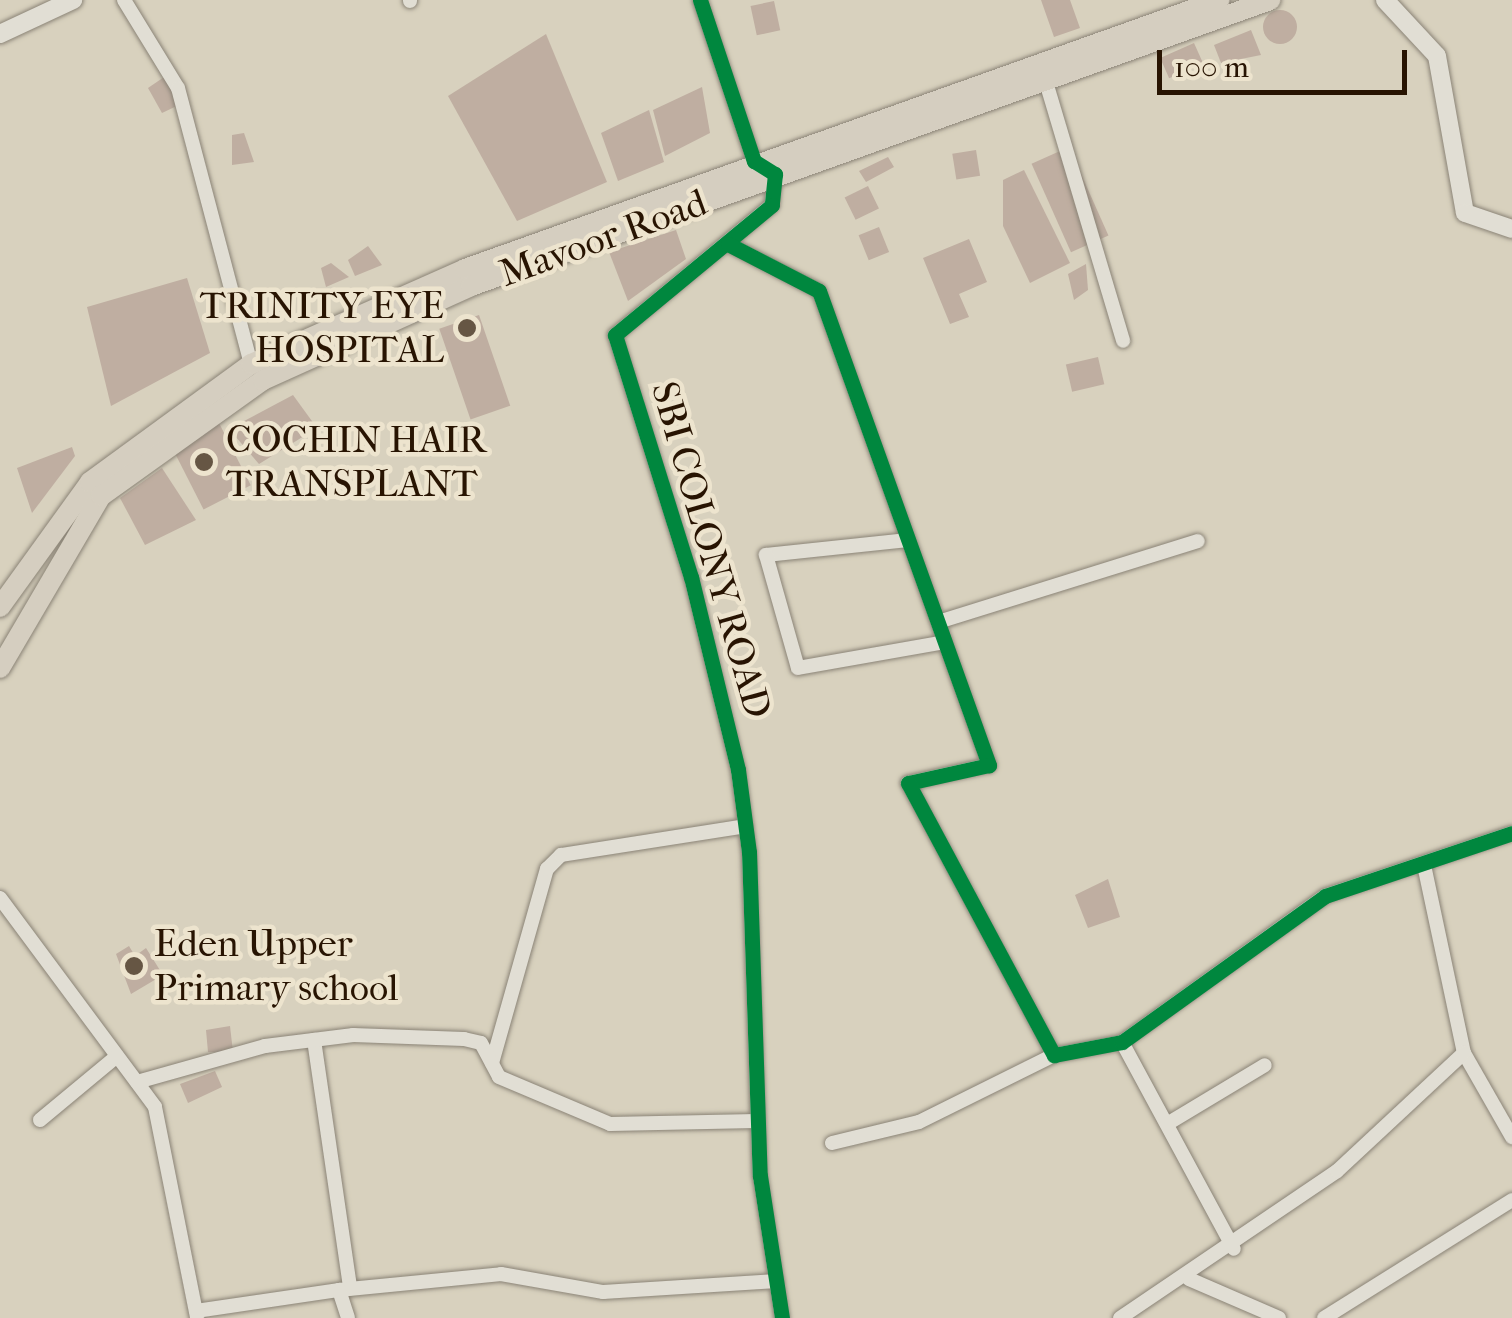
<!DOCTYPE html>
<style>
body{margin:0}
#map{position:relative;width:1512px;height:1318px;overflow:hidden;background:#d8d1be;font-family:"IM FELL French Canon",serif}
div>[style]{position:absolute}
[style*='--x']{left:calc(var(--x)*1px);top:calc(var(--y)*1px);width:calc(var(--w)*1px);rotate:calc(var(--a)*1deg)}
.building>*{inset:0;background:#bfaea1;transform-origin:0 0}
.round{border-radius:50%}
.roads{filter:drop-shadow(0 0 2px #8a8376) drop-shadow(0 0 2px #8a8376)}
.minor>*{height:14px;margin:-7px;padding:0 7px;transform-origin:7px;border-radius:7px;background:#e1ded4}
.tertiary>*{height:18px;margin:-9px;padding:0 9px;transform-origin:9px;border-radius:9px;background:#e1ded4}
.primary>*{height:20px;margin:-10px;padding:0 10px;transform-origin:10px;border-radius:10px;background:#d5cec0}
.cycleway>*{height:15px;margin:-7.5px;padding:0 7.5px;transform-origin:7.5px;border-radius:7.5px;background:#00873e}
.dots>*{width:28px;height:28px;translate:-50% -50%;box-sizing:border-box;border:5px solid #ede4ce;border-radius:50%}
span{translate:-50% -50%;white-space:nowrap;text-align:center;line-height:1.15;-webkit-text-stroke:9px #ede4ce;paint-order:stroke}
.street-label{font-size:38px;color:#281402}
.poi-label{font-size:38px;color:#281402}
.right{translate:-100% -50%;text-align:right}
.left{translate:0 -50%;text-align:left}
.scale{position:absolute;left:1157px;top:50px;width:250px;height:45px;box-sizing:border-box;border:5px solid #281402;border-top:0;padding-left:12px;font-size:30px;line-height:35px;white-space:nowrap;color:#281402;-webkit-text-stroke:8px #ede4ce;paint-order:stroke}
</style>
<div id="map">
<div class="building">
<i style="clip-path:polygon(1041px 0,1070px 0,1080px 28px,1054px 37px)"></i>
<i style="left:774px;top:1px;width:30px;height:24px;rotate:78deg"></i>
<i class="round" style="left:1263px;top:10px;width:34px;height:34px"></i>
<i style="clip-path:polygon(1251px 30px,1261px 55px,1221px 63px,1214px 45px)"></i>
<i style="clip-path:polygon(546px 34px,607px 182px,517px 221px,448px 96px)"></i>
<i style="left:1194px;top:43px;width:22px;height:37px;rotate:66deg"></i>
<i style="clip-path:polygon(170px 73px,183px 103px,162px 113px,148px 88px)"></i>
<i style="clip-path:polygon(702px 87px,710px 133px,665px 156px,653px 110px)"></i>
<i style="clip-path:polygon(649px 110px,664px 162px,618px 181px,601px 133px)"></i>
<i style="clip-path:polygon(244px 133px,254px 162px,232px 165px,232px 135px)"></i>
<i style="left:1069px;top:147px;width:97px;height:41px;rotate:66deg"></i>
<i style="left:976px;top:150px;width:26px;height:24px;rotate:81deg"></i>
<i style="clip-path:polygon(888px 157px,894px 167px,866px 182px,859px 171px)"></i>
<i style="clip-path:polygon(1024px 170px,1070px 263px,1030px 283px,1003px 226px,1003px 180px)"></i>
<i style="left:868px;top:186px;width:25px;height:26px;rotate:64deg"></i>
<i style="left:879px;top:227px;width:27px;height:22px;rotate:68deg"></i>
<i style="clip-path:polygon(676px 230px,686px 259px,628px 301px,609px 252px)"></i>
<i style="clip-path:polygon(969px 239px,987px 282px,959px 294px,969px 317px,950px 324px,923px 258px)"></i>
<i style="clip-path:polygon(368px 246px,382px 265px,355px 276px,348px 260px)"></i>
<i style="clip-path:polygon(331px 263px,349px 277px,326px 287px,321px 268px)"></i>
<i style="clip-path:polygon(1086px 264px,1088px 290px,1074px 300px,1068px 274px)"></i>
<i style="clip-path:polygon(187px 278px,210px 353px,111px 406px,87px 307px)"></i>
<i style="left:479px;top:315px;width:96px;height:42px;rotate:71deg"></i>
<i style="left:1098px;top:357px;width:28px;height:33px;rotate:77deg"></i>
<i style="clip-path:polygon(293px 395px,317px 428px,259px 464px,229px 429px)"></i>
<i style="left:219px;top:423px;width:70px;height:53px;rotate:63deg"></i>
<i style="clip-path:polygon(72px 447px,75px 456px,32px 513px,17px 468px)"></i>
<i style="clip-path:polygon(162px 468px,196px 520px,145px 545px,120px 498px)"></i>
<i style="clip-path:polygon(1108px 879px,1120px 917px,1088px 928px,1075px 895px)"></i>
<i style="clip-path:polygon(129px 946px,135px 956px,146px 948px,163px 975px,131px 994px,116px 954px)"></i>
<i style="clip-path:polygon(230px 1026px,233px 1052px,208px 1052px,206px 1030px)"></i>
<i style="clip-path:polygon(215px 1071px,222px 1087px,188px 1103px,180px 1084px)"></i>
</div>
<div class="roads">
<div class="minor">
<i style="--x:124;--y:0;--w:103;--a:58.5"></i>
<i style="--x:178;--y:88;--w:285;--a:75.2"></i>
<i style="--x:410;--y:0;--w:1;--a:90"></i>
<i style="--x:700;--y:0;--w:170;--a:71.5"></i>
<i style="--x:754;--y:161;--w:25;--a:32"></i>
<i style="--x:775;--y:174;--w:31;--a:96"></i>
<i style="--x:772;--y:205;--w:204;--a:140.4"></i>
<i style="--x:615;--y:335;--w:254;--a:72.6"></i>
<i style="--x:691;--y:577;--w:199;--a:76.3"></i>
<i style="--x:738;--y:770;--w:83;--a:82.4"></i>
<i style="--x:749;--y:852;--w:324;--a:88.1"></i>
<i style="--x:760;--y:1176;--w:144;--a:81.2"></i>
<i style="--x:1046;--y:82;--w:270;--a:73.4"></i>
<i style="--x:728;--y:244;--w:102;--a:27.3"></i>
<i style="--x:819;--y:291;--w:504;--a:70.27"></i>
<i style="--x:989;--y:765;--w:83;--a:167.5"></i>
<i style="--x:908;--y:783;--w:309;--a:61.8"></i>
<i style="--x:1054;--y:1055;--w:69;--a:-10.8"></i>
<i style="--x:1122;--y:1042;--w:250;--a:-35.7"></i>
<i style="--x:1325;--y:896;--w:197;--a:-18.6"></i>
<i style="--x:908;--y:540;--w:143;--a:174"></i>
<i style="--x:766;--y:555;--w:117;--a:74.2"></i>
<i style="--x:798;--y:668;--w:149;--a:-10"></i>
<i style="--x:938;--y:622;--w:272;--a:-17.3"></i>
<i style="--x:1424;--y:865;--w:192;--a:78"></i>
<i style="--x:1464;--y:1053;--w:97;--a:60.3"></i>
<i style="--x:0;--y:898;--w:260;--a:53.4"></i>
<i style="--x:155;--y:1107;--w:215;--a:78.7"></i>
<i style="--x:314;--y:1040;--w:251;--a:81.7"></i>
<i style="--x:1122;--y:1042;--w:235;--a:61.6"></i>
<i style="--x:492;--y:1063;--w:202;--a:-74.2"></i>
<i style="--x:547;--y:869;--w:20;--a:-45"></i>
<i style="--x:561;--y:855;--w:187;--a:-8.9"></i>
<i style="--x:137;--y:1082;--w:133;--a:-15.7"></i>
<i style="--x:265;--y:1046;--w:89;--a:-7.1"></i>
<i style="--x:353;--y:1035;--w:111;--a:2.1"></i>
<i style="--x:464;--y:1039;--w:17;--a:13"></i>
<i style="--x:481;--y:1043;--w:38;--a:62"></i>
<i style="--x:499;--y:1077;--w:121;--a:22.9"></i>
<i style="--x:610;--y:1124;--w:146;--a:-1.2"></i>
<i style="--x:40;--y:1120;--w:100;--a:-39.7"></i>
<i style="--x:1167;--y:1124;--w:114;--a:-31"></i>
<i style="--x:832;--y:1143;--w:89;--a:-13.6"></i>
<i style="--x:919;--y:1122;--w:151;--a:-26.4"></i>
<i style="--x:1189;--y:1279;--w:98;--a:23.4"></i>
<i style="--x:339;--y:1290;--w:163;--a:-5.6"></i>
<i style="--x:501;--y:1274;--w:104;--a:10"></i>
<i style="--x:603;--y:1292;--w:174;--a:-3.6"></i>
<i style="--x:196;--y:1311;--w:145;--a:-8.4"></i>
<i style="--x:339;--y:1290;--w:29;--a:72"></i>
<i style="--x:1120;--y:1318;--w:262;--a:-34.1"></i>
<i style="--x:1337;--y:1171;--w:173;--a:-42.9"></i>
<i style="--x:1324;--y:1318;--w:222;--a:-32.1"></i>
</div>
<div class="tertiary">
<i style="--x:1385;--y:0;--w:76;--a:47.1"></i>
<i style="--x:1437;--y:56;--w:159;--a:79.9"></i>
<i style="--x:1465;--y:213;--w:50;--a:18.8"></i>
<i style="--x:0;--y:34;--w:81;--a:-25"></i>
</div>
<div class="primary">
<i style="--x:0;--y:607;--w:154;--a:-54.2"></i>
<i style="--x:90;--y:482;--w:200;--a:-36.2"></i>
<i style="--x:251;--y:364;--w:234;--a:-23.9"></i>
<i style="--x:465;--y:269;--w:801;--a:-19.63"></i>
<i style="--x:0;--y:668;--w:199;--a:-59.6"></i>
<i style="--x:101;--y:496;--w:199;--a:-35.6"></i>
<i style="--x:263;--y:380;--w:228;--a:-24.3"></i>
<i style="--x:471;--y:286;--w:849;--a:-19.69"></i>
</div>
</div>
<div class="cycleway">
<i style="--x:700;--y:0;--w:170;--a:71.5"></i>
<i style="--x:754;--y:161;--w:25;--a:32"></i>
<i style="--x:775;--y:174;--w:31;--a:96"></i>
<i style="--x:772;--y:205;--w:204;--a:140.4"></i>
<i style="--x:615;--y:335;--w:254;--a:72.6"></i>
<i style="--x:691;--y:577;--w:199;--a:76.3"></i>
<i style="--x:738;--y:770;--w:83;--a:82.4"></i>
<i style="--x:749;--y:852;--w:324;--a:88.1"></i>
<i style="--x:760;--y:1176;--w:144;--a:81.2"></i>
<i style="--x:728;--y:244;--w:102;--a:27.3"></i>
<i style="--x:819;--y:291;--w:504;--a:70.27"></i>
<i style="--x:989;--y:765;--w:83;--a:167.5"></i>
<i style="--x:908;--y:783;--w:309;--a:61.8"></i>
<i style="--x:1054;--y:1055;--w:69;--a:-10.8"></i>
<i style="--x:1122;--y:1042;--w:250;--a:-35.7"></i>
<i style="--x:1325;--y:896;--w:197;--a:-18.6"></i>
</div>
<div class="dots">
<i style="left:467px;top:328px;background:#665644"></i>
<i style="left:204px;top:462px;background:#665644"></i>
<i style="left:134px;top:966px;background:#665644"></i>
</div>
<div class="street-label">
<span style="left:603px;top:238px;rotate:-20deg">Mavoor Road</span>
<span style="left:711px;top:550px;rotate:74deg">SBI COLONY ROAD</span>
</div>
<div class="poi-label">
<span class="right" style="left:444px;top:328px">TRINITY EYE<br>HOSPITAL</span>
<span class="left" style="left:226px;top:462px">COCHIN HAIR<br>TRANSPLANT</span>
<span class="left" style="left:154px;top:966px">Eden Upper<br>Primary school</span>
</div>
<div class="scale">100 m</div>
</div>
